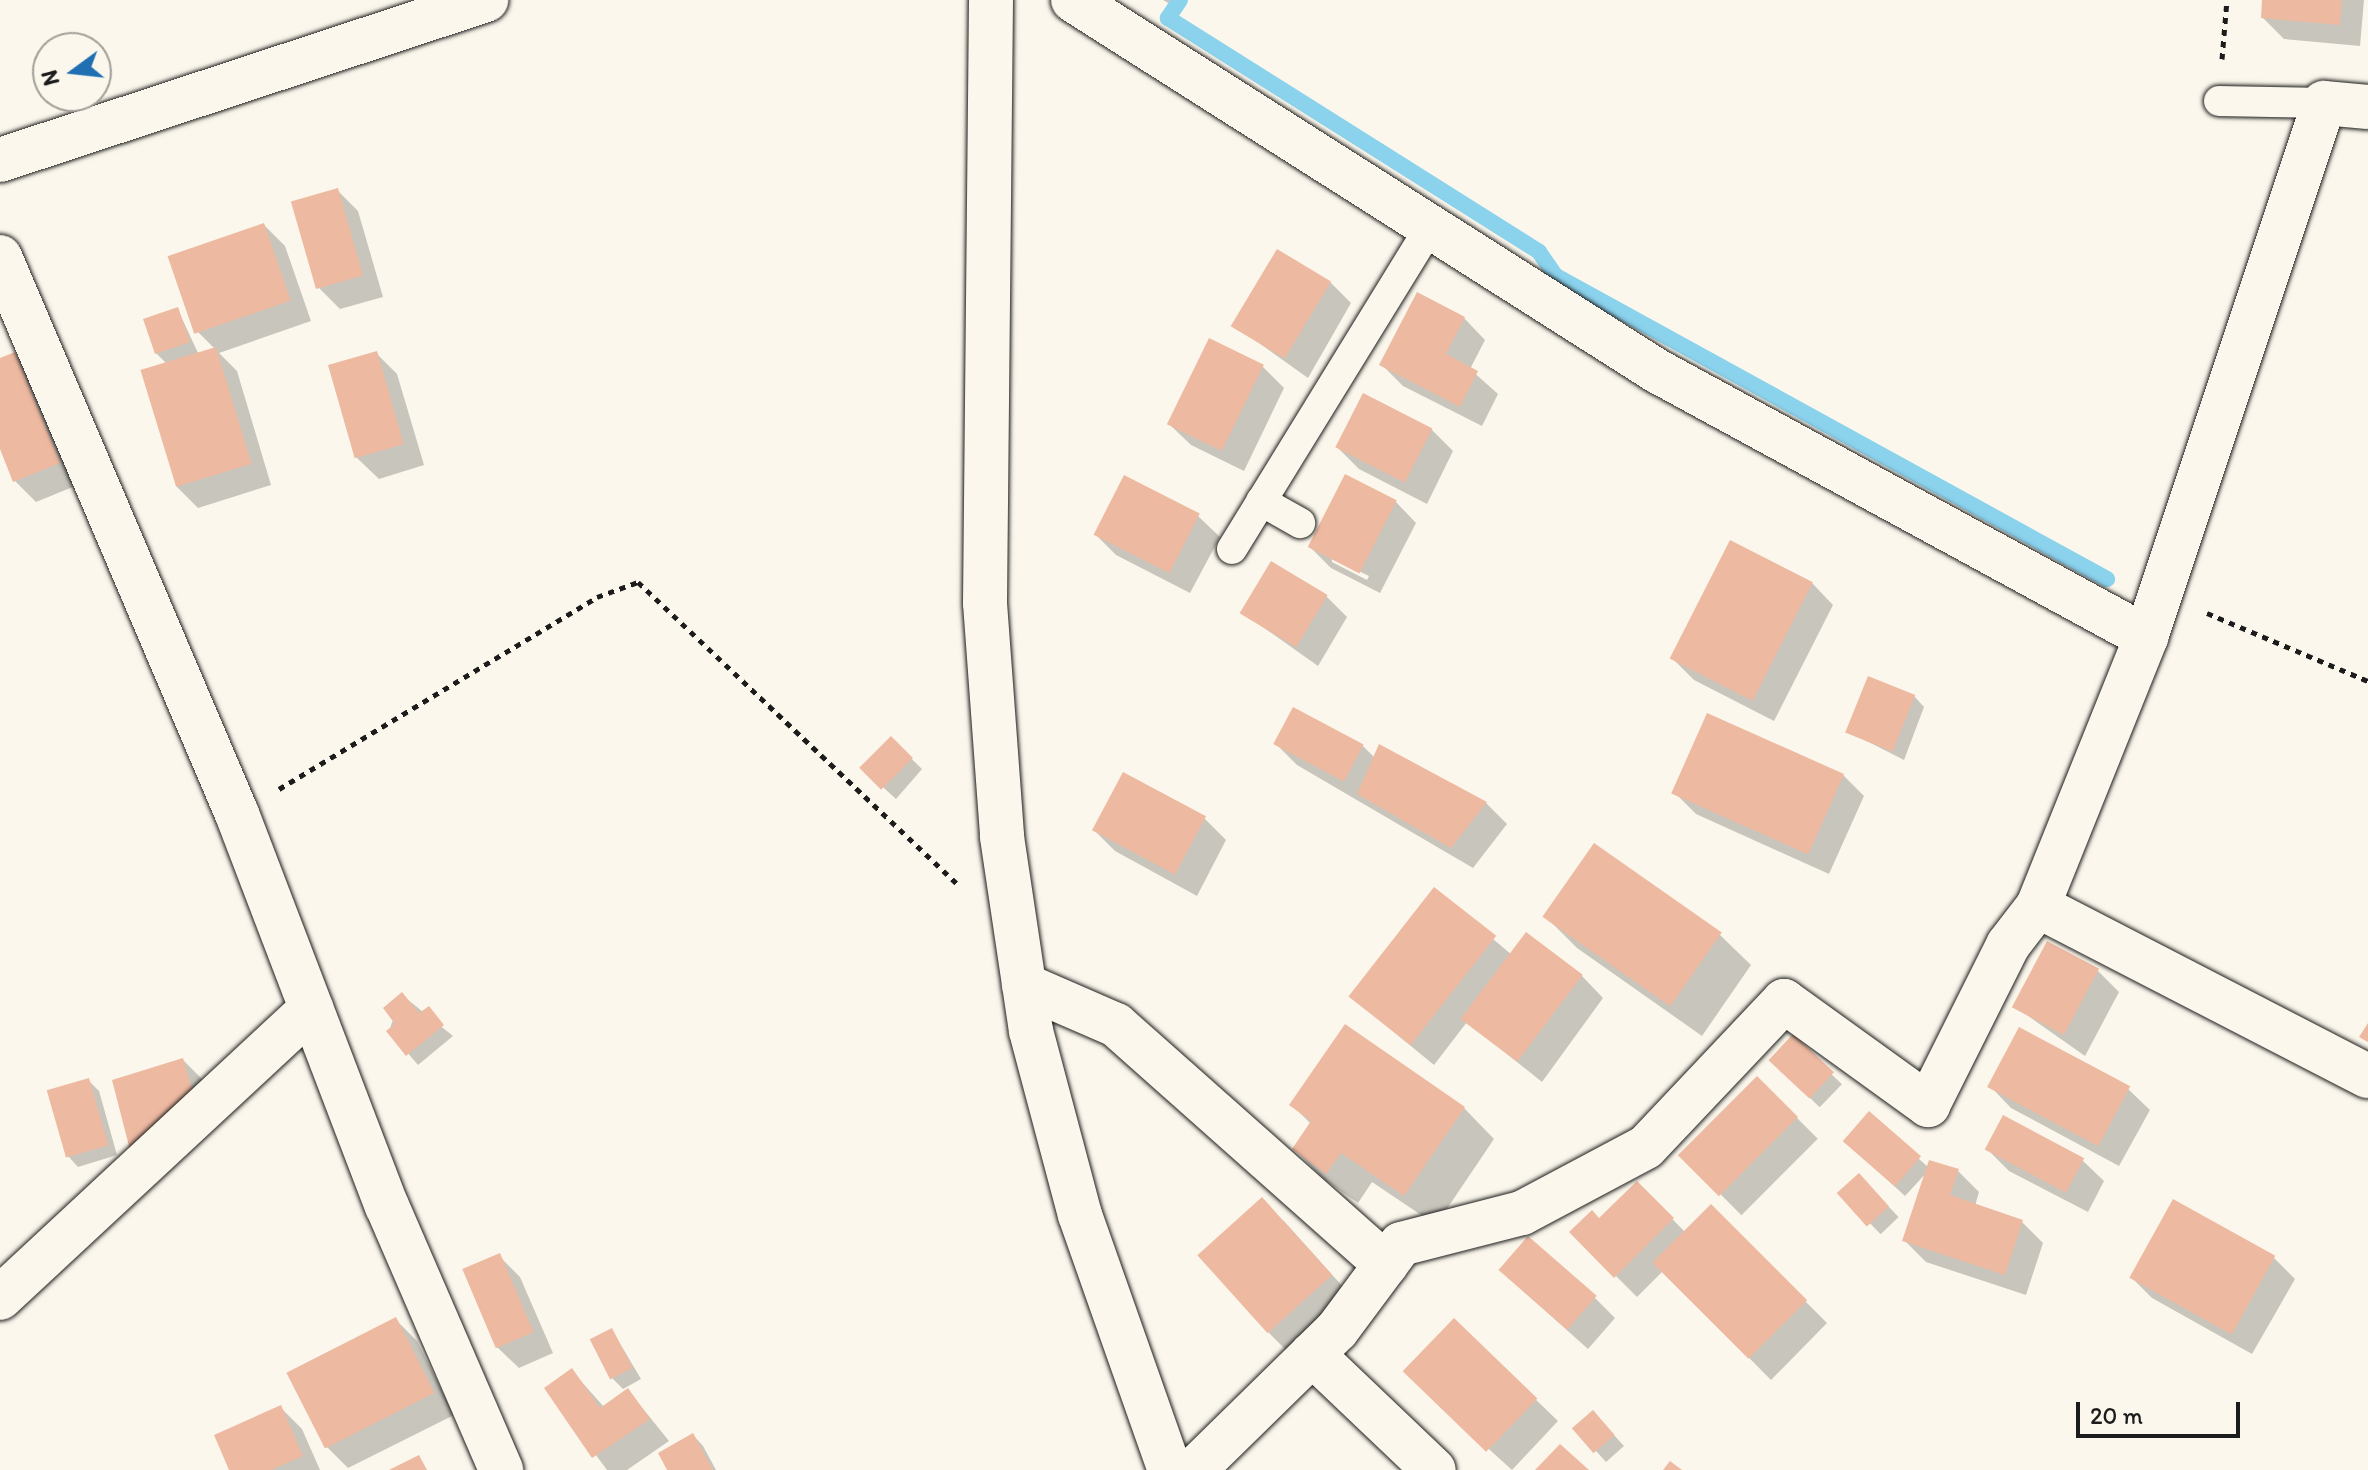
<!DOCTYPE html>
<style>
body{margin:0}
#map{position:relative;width:2368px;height:1470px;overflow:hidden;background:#fbf7ec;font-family:Itim,sans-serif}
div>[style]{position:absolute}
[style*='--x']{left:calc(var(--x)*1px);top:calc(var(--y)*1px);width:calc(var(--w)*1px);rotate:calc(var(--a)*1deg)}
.shadow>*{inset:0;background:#0003;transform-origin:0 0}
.stream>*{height:16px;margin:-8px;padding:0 8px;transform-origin:8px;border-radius:8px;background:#8bd2ed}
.building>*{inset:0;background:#eeb9a1;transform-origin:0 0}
.path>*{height:5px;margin-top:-2.5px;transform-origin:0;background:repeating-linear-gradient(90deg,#1c1c1c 0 6px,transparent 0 12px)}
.roads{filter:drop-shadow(0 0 2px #1c1c1c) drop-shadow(0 0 2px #1c1c1c)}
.lane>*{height:30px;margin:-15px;padding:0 15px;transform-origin:15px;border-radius:15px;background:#fbf7ec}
.street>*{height:44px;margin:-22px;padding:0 22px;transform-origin:22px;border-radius:22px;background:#fbf7ec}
.secondary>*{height:44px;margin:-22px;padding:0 22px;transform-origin:22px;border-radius:22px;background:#fbf7ec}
span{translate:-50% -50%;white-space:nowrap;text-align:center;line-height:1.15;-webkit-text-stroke:6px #fbf7ec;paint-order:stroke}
.north{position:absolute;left:32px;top:32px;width:80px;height:80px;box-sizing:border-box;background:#fbf7ec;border:2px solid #a29f99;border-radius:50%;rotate:255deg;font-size:22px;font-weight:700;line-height:32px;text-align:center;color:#1c1c1c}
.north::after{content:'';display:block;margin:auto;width:28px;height:36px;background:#1f6fb2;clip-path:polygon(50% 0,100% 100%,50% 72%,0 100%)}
.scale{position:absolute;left:2076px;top:1402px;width:164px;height:36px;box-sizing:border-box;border:4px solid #1c1c1c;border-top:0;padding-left:10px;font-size:24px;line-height:28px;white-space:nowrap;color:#1c1c1c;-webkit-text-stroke:6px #fbf7ec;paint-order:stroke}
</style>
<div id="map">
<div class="shadow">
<i style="clip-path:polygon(1163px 0,1186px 0,1181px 10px)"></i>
<i style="clip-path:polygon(2264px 0,2364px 0,2360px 46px,2284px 39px,2263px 18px)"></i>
<i style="clip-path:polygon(337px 190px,358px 211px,383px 297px,340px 309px,319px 288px)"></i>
<i style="clip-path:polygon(264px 225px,285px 246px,311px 321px,219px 353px,237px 371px,271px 485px,198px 508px,177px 487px,167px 364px,156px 353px,178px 310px,199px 355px,216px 350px,198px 332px)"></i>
<i style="clip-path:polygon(1330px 282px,1351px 303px,1308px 378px,1235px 326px)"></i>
<i style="clip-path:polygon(1464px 318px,1485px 340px,1470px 369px,1498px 394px,1482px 426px,1403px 386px,1382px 365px)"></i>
<i style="clip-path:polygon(1210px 340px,1263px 367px,1284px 388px,1244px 471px,1191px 445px,1169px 424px)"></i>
<i style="clip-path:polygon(376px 353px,397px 374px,424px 465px,379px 479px,357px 458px)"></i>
<i style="clip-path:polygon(15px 354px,36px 376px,80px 484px,36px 502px,15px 481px,0 444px,0 360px)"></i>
<i style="clip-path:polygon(1432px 430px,1453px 451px,1427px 504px,1359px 469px,1338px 448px)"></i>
<i style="clip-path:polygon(evenodd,1395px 501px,1416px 523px,1380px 593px,1331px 568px,1310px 547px,1395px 501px,1332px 558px,1369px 576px,1367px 580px,1332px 562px,1332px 558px)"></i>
<i style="clip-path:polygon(1198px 516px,1220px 537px,1190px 593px,1116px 555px,1095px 534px)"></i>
<i style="clip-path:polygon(1812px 583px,1833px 605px,1774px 721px,1694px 680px,1673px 659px)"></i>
<i style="clip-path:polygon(1326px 596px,1347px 617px,1318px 666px,1243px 613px)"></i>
<i style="clip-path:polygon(1914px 696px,1924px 707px,1904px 760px,1849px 732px)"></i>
<i style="clip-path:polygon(891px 739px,922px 769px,896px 799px,874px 779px)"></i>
<i style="clip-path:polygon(1276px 744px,1363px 746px,1375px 758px,1486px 803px,1507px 824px,1473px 868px,1297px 765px)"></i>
<i style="clip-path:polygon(1124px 775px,1205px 819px,1226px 840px,1197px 896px,1115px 851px,1094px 830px)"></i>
<i style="clip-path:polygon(1843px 775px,1864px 796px,1829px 874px,1696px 814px,1675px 793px)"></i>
<i style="clip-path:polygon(1435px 890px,1512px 955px,1582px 976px,1603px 998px,1542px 1082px,1467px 1022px,1434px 1065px,1351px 997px)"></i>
<i style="clip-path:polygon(1546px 917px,1720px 935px,1751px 965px,1702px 1036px,1577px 948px)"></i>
<i style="clip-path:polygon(2098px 971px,2119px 992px,2085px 1056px,2014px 1006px)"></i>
<i style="clip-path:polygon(402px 995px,453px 1036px,418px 1065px,389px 1031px)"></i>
<i style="left:1793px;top:1037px;width:68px;height:32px;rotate:44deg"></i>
<i style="clip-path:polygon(183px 1060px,204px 1081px,153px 1170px)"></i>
<i style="left:1757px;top:1078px;width:86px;height:108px;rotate:45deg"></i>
<i style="clip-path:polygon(88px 1080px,99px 1091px,117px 1155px,78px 1167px,68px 1156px)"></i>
<i style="clip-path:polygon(1990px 1086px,2128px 1089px,2150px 1110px,2119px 1166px,2011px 1108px)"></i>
<i style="clip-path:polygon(1292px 1105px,1464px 1108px,1494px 1139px,1436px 1225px,1372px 1182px,1358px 1203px,1325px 1180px,1294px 1149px,1311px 1124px)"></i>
<i style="clip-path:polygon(1870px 1114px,1929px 1168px,1958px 1171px,1979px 1192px,1975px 1206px,2022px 1222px,2043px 1243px,2026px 1295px,1926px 1262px,1905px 1241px,1928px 1171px,1905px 1196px,1856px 1151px)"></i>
<i style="clip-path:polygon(1988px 1150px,2082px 1160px,2104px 1181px,2088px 1212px,2009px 1171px)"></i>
<i style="left:1859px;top:1176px;width:57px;height:25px;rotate:46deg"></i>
<i style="clip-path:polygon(1637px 1183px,1685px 1232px,1711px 1207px,1827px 1323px,1771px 1380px,1663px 1271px,1637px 1297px,1572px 1232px,1600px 1221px)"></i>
<i style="clip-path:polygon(1283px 1220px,1353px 1298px,1290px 1354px,1269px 1333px)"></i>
<i style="clip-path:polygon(499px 1256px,520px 1277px,553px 1353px,519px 1368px,497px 1347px)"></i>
<i style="clip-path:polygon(2274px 1258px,2295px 1279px,2252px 1354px,2152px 1298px,2131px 1277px)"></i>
<i style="clip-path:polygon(1522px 1290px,1594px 1297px,1615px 1318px,1588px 1349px)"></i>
<i style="clip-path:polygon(396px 1320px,417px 1341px,454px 1415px,348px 1468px,327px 1447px,290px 1374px)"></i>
<i style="clip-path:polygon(1454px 1321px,1558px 1421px,1512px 1470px,1427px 1393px)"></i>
<i style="clip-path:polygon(612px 1330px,641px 1379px,623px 1389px,612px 1378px)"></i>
<i style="clip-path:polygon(572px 1371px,604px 1407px,628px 1390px,669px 1441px,627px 1470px,607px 1470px,547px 1389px)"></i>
<i style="clip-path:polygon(281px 1408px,302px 1429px,320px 1470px,231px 1470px)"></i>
<i style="clip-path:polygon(1603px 1423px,1624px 1446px,1606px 1462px,1576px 1429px)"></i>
<i style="clip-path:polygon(693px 1435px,703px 1446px,716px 1470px,670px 1470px)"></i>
</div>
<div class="stream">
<i style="--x:1180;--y:0;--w:22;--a:124"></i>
<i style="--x:1168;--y:18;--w:439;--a:32.2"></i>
<i style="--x:1539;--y:252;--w:29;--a:55"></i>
<i style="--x:1556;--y:276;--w:629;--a:28.81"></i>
</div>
<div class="building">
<i style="clip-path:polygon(2262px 0,2342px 0,2340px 25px,2261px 18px)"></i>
<i style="left:338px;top:188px;width:91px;height:49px;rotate:74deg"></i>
<i style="left:264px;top:223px;width:82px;height:102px;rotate:71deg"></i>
<i style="left:1277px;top:249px;width:63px;height:90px;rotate:31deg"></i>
<i style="clip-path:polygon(1417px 292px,1465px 317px,1446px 354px,1478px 371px,1460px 407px,1379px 365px)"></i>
<i style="left:178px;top:307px;width:37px;height:37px;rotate:71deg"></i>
<i style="left:1209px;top:338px;width:61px;height:96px;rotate:26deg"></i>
<i style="left:216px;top:347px;width:122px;height:79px;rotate:73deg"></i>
<i style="left:377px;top:351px;width:97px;height:51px;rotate:74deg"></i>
<i style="clip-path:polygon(15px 352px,60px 463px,13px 482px,0 449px,0 358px)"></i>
<i style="left:1363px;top:393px;width:78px;height:61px;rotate:27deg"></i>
<i style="left:1345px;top:474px;width:58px;height:82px;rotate:27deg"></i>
<i style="left:1124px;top:475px;width:85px;height:67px;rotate:27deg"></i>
<i style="left:1730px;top:540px;width:93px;height:133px;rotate:27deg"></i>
<i style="left:1271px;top:561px;width:66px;height:61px;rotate:31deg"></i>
<i style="left:1868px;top:676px;width:51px;height:61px;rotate:22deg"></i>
<i style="left:1293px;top:707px;width:80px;height:42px;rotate:28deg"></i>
<i style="left:1707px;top:713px;width:150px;height:88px;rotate:24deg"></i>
<i style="left:891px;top:736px;width:31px;height:45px;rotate:45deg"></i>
<i style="clip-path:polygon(1379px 744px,1487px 802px,1451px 848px,1357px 794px)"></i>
<i style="left:1123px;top:772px;width:94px;height:66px;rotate:28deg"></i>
<i style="left:1594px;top:843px;width:156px;height:90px;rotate:35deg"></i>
<i style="left:1434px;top:887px;width:79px;height:139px;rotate:38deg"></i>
<i style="left:1526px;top:932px;width:71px;height:109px;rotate:37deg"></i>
<i style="left:2047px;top:941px;width:59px;height:75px;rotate:28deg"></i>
<i style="clip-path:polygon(402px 992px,419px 1013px,429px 1006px,444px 1025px,406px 1056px,386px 1031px,395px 1024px,383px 1008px)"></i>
<i style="clip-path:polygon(2368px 1023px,2368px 1042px,2359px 1037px)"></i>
<i style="clip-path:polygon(1345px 1024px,1465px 1107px,1404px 1196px,1341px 1153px,1326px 1174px,1292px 1149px,1311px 1121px,1289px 1105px)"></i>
<i style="left:2019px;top:1027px;width:126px;height:68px;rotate:28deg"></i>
<i style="left:1793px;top:1034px;width:56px;height:36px;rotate:43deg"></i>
<i style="clip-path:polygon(183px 1058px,195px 1099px,130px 1150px,112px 1080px)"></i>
<i style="left:1757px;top:1076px;width:58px;height:112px;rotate:45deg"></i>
<i style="left:89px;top:1078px;width:70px;height:44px;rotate:74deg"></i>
<i style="left:1869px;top:1111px;width:69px;height:40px;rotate:41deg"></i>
<i style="left:2003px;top:1115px;width:92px;height:39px;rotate:28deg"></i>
<i style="clip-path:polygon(1929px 1160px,1959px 1169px,1950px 1195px,2023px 1220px,2005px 1275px,1902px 1241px)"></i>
<i style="left:1859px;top:1173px;width:45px;height:30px;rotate:48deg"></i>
<i style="clip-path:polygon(1637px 1181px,1674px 1218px,1614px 1278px,1569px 1232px,1592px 1210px,1599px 1218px)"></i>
<i style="left:1262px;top:1197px;width:105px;height:87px;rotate:48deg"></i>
<i style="left:2173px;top:1199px;width:117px;height:90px;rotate:29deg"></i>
<i style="left:1711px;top:1204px;width:136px;height:83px;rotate:45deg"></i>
<i style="left:1528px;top:1236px;width:91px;height:45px;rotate:41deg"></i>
<i style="left:500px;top:1253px;width:86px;height:41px;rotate:67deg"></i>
<i style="left:396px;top:1317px;width:85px;height:123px;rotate:63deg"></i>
<i style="left:1454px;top:1318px;width:116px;height:74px;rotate:44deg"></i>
<i style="left:612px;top:1328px;width:45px;height:25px;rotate:63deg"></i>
<i style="clip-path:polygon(572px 1368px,600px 1408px,628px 1388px,650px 1419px,592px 1458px,544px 1388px)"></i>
<i style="clip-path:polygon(281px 1405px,303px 1456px,271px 1470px,229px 1470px,214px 1435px)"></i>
<i style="left:1593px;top:1410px;width:33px;height:28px;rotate:49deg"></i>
<i style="clip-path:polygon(693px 1433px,713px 1470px,667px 1470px,658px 1453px)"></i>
<i style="clip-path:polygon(1560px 1444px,1589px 1470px,1535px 1470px)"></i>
<i style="clip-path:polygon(419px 1455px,427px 1470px,389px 1470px)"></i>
<i style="clip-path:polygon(1670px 1461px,1682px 1470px,1663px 1470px)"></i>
</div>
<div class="path">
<i style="--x:2222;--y:59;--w:59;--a:-85.2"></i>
<i style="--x:2207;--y:613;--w:175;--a:22.9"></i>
<i style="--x:279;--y:789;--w:371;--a:-31.1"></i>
<i style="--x:597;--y:597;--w:44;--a:-20.1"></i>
<i style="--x:638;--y:582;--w:439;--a:43.4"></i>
</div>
<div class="roads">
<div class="lane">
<i style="--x:2219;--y:101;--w:105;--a:1.1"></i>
<i style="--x:1261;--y:501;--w:45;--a:29.4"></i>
<i style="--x:1232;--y:549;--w:378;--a:-58.4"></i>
</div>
<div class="street">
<i style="--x:1073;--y:0;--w:692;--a:32.43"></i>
<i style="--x:1657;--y:371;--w:557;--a:28.54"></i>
<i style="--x:0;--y:160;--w:512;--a:-18.22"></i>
<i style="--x:0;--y:257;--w:605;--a:66.95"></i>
<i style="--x:237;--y:814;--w:420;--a:69.1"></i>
<i style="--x:387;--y:1206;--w:288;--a:66.6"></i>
<i style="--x:2038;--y:906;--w:371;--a:27.3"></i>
<i style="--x:1024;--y:985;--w:100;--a:23.5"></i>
<i style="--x:1116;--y:1025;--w:361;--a:41.6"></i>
<i style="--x:0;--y:1298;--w:425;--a:-42.9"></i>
<i style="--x:1312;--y:1354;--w:168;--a:43.6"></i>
<i style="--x:1194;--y:1470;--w:200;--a:-44.4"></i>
<i style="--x:1337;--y:1330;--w:107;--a:-53.3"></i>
<i style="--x:1401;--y:1244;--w:125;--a:-14.4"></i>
<i style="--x:1522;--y:1213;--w:140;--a:-28"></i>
<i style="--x:1646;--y:1147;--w:201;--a:-46.6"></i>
<i style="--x:1784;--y:1001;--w:178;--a:35.8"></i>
<i style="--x:1928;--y:1105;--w:179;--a:-63.4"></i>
<i style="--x:2008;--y:945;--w:49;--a:-52.4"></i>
<i style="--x:2038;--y:906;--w:290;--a:-68.1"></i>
<i style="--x:2146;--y:637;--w:563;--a:-71.57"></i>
<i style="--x:2324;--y:103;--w:44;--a:5.2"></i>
</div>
<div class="secondary">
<i style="--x:991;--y:0;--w:603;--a:90.57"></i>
<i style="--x:985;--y:603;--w:235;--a:85.8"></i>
<i style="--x:1002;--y:837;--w:196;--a:81.5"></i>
<i style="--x:1031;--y:1031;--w:190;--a:75.1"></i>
<i style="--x:1080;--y:1215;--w:270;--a:70.6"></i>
</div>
</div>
<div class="north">N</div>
<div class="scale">20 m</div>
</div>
